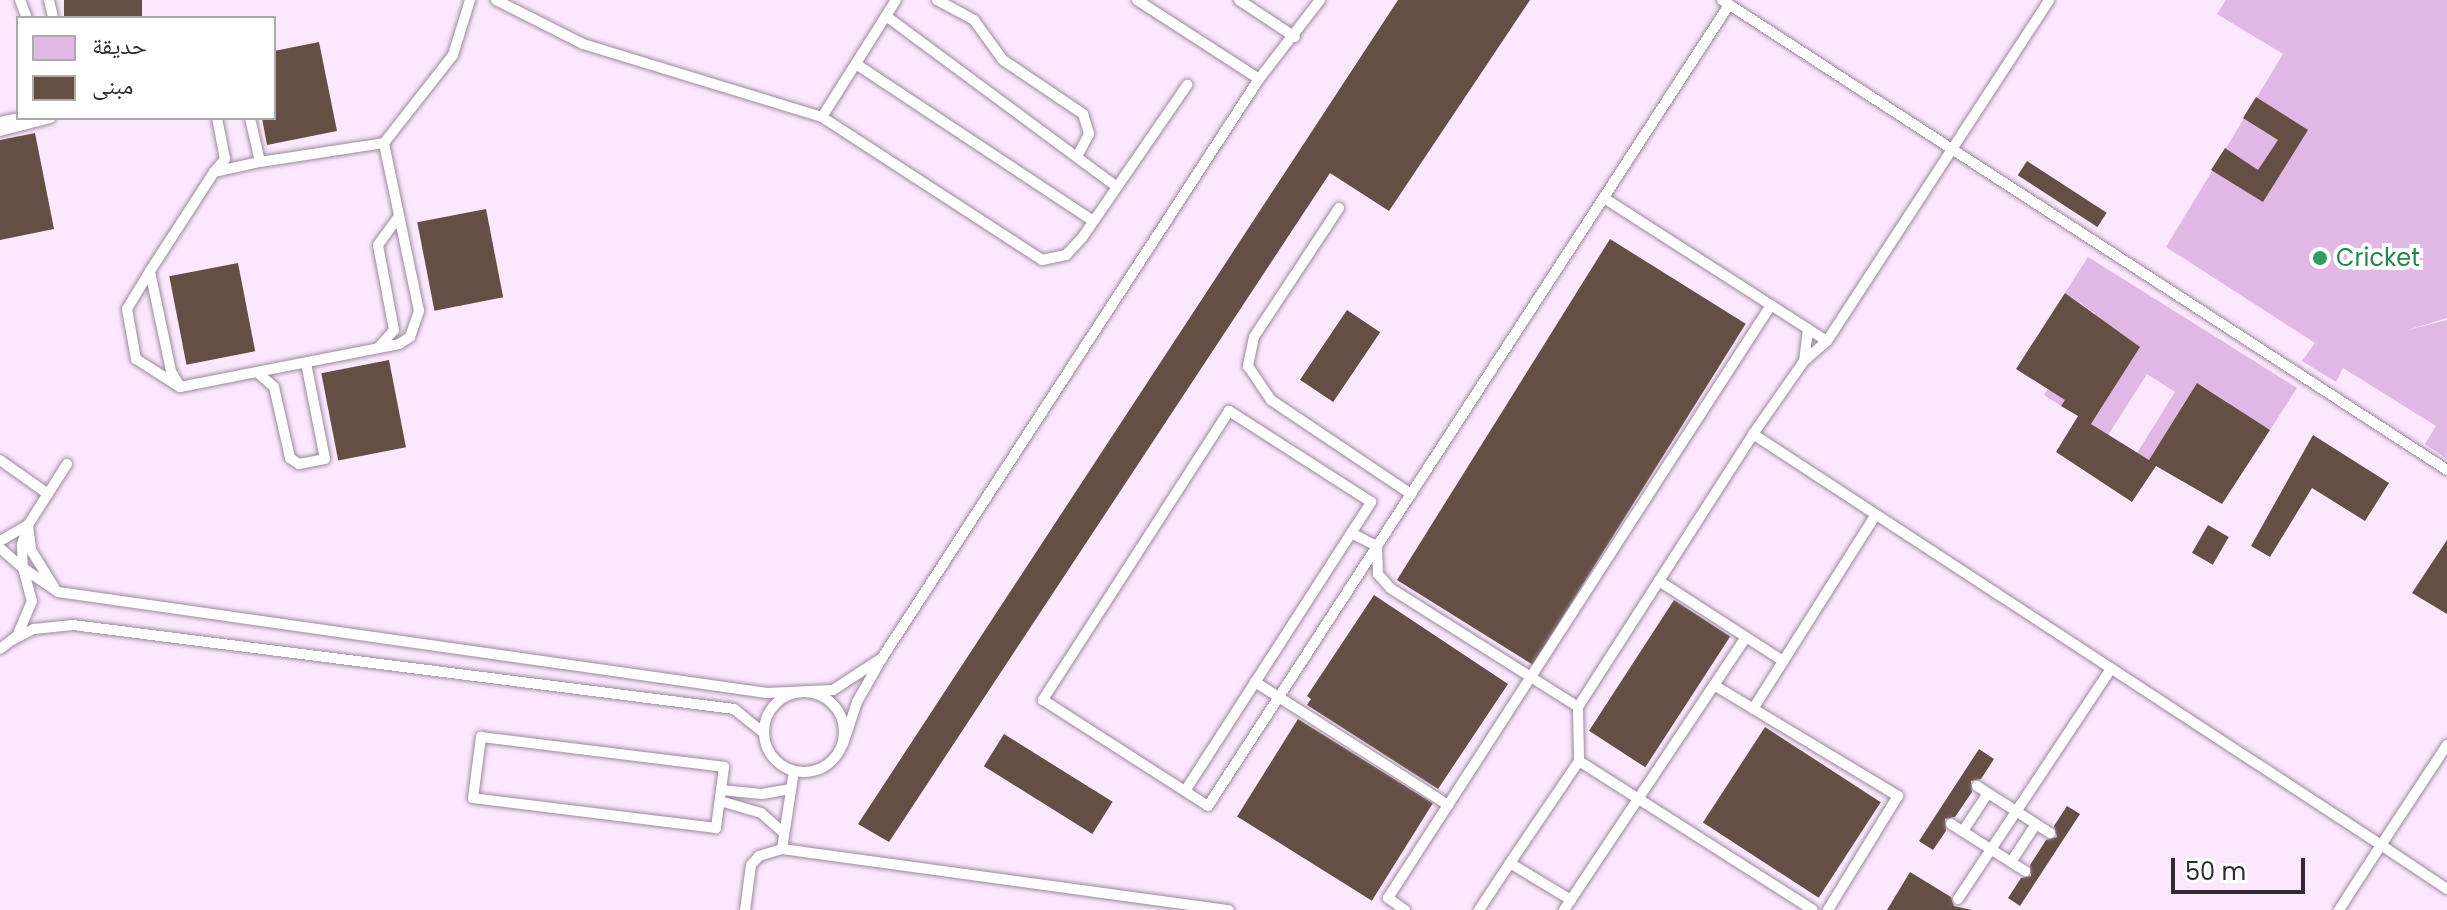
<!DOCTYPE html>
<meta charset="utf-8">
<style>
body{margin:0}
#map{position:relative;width:2447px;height:910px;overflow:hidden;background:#fce8fe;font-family:Poppins,"Noto Naskh Arabic",sans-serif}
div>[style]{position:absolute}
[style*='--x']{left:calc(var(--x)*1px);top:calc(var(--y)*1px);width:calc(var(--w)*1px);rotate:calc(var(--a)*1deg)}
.green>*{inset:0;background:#e0b7e5}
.building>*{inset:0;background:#654e43;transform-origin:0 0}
.roads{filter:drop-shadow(0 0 2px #9b899d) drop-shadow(0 0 2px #9b899d)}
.service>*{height:10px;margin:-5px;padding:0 5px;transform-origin:5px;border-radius:5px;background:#fff}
.service>.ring{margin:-5px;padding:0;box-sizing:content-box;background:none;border:10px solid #fff;border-radius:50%}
.dots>*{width:22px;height:22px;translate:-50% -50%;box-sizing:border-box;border:4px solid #fff;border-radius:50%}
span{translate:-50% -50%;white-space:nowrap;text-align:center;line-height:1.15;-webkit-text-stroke:8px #fff;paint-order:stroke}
.leisure-label{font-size:24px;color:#27864d}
.left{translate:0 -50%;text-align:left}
.legend{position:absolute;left:16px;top:16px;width:260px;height:104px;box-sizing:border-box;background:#fff;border:2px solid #adaaad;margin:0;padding:10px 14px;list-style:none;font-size:24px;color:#322a33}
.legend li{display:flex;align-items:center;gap:16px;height:40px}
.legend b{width:40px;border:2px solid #adaaad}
.scale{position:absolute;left:2171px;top:858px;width:134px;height:36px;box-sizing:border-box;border:4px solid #322a33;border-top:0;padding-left:10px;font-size:24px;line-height:28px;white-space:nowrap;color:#322a33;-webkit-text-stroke:6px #fff;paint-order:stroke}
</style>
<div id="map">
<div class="green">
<i style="clip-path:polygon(2226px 0,2447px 0,2447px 318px,2404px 331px,2447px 320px,2447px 459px,2425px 444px,2436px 426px,2343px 368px,2336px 382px,2302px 361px,2315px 343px,2166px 247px,2283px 54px,2217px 14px)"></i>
<i style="clip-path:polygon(2088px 257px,2297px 388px,2270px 430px,2241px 412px,2181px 479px,2229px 403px,2197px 383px,2149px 460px,2137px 453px,2175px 392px,2147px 374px,2108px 435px,2091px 424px,2140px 347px,2061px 406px,2044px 395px,2095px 313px,2065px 293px)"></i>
</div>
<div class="building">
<i style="left:64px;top:0;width:78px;height:18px"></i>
<i style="clip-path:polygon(1398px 0,1530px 0,1389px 211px,1330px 173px,889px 842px,858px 824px)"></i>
<i style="clip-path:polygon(319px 42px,337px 131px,267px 145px,262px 118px,274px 118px,274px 51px)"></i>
<i style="clip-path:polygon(2256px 97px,2308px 130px,2263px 202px,2211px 170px,2225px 148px,2258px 170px,2278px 140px,2243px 118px)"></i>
<i style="clip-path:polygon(35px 133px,54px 229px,0 240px,0 140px)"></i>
<i style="left:2027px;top:161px;width:95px;height:17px;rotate:33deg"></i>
<i style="left:486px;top:209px;width:90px;height:70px;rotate:79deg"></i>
<i style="left:1610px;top:239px;width:160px;height:402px;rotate:32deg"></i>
<i style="left:238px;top:263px;width:90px;height:70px;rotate:79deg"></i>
<i style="clip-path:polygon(2065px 293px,2140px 347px,2091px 424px,2149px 460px,2197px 383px,2270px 430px,2222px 504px,2156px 466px,2132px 502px,2056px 452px,2078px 416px,2061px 406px,2065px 400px,2016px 369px)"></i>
<i style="left:1347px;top:310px;width:40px;height:84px;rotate:34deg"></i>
<i style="left:389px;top:360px;width:89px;height:69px;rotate:79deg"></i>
<i style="clip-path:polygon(2313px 435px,2389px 483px,2365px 521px,2312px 488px,2270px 557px,2251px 546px)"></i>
<i style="left:2208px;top:525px;width:24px;height:32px;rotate:30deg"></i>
<i style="clip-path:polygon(2447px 540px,2447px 614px,2412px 593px)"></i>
<i style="clip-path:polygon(1374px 595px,1508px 684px,1438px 789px,1307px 705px,1311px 699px,1307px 696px)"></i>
<i style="left:1674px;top:600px;width:67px;height:156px;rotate:33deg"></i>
<i style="left:1298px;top:719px;width:159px;height:115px;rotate:32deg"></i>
<i style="left:1765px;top:727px;width:138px;height:114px;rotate:33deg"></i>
<i style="left:1004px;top:734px;width:128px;height:38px;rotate:32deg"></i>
<i style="clip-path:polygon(1979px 749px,1994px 759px,1981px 779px,1971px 781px,1972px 792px,1955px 817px,1945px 819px,1946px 831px,1933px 850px,1919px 841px)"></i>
<i style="clip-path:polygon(2067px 806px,2080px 814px,2020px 906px,2008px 898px,2021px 878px,2031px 876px,2030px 865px,2046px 840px,2057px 837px,2054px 826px)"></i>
<i style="clip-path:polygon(1910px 872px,1951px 897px,1954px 906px,1972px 910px,1887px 910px)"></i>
</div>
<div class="roads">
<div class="service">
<i style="--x:20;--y:0;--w:19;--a:69"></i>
<i style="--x:49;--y:0;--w:18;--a:77"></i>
<i style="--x:496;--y:0;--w:97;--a:26.8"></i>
<i style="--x:583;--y:44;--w:250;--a:17"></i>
<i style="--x:822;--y:117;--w:262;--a:33"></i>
<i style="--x:1042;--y:260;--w:25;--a:-12"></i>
<i style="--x:1066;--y:255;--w:23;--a:-47"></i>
<i style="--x:1082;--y:238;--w:186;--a:-55.5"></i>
<i style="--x:937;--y:0;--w:42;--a:28.4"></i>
<i style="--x:974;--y:20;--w:49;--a:54.1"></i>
<i style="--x:1003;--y:60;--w:97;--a:34"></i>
<i style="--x:1083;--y:114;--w:21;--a:73"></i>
<i style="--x:1089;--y:134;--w:24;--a:118"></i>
<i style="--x:1137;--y:0;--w:145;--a:32.9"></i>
<i style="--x:1239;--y:0;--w:67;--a:33.5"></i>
<i style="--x:1722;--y:0;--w:864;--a:32.95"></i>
<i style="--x:886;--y:16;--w:287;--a:36.5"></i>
<i style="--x:856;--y:64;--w:284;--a:33.5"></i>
<i style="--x:822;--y:117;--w:138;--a:-57.7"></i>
<i style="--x:250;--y:118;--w:45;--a:77.2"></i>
<i style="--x:260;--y:162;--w:125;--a:-8.7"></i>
<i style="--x:384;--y:143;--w:112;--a:-51.9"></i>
<i style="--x:453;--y:55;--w:58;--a:-72.8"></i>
<i style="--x:0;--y:122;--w:19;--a:-12"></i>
<i style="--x:0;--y:131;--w:52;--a:-14.6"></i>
<i style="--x:215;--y:171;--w:16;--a:-50"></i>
<i style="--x:225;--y:159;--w:42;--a:-101"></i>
<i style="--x:1604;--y:198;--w:265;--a:32.7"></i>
<i style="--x:1827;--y:341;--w:407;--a:-56.9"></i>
<i style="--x:1339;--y:208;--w:154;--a:123.4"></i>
<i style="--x:1254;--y:337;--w:30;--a:102"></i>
<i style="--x:1248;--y:366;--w:41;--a:55.9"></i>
<i style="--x:1271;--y:400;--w:169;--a:33.9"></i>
<i style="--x:150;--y:271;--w:44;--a:121.2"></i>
<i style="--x:127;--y:309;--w:51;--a:79.8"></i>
<i style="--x:136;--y:359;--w:52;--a:32.5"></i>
<i style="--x:180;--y:387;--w:223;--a:-11.1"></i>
<i style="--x:399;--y:344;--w:13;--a:-32"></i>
<i style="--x:410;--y:337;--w:28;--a:-71"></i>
<i style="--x:419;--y:311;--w:172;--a:-101.8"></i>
<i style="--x:1808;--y:329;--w:32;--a:97"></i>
<i style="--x:1804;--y:361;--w:30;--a:-41"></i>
<i style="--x:378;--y:348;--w:24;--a:-48"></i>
<i style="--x:394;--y:330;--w:86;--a:-100.7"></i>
<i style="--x:378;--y:245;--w:36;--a:-54"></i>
<i style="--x:1804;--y:361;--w:89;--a:124.9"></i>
<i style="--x:1753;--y:434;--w:751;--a:33.2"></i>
<i style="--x:2381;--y:845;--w:77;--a:122.9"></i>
<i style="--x:258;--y:373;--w:21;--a:41"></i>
<i style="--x:274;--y:387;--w:73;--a:77.3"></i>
<i style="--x:290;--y:458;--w:11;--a:34"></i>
<i style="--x:299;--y:464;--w:26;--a:-11"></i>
<i style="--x:325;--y:459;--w:98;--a:-101.2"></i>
<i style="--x:179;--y:385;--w:16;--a:-120"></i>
<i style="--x:171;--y:371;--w:102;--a:-101.9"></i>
<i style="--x:150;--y:271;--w:118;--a:-57.1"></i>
<i style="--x:214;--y:172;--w:47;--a:-12.3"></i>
<i style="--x:0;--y:460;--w:59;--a:35.3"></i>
<i style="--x:67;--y:464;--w:72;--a:122.6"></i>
<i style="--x:28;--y:525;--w:21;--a:107"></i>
<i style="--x:22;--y:545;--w:23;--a:88"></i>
<i style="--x:23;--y:568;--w:42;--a:34.4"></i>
<i style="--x:58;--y:592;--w:716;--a:8.11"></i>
<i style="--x:767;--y:693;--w:66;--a:-2.6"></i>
<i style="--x:833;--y:690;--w:59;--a:-33.1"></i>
<i style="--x:882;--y:658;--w:51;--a:119.6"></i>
<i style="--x:857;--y:702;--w:44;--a:108.4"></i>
<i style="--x:1351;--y:533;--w:29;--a:27"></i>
<i style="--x:1377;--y:546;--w:28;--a:88"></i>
<i style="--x:1378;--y:574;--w:18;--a:49"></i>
<i style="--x:1390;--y:588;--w:222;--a:32.3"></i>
<i style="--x:1578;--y:707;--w:54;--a:88.9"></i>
<i style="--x:1579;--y:761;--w:277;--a:32.5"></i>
<i style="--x:0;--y:541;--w:32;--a:-30"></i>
<i style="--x:28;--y:525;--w:25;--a:83"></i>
<i style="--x:31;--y:550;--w:44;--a:58.1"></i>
<i style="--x:0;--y:548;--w:30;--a:41"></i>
<i style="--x:23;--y:568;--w:34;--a:75"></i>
<i style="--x:32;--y:601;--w:38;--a:113"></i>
<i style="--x:17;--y:636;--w:21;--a:143"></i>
<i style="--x:1659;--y:581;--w:148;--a:32.8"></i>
<i style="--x:12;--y:640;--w:25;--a:-27"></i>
<i style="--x:34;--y:629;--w:39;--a:-6"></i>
<i style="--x:73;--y:625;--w:666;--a:7.24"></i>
<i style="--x:734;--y:709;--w:38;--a:39"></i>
<i style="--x:882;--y:658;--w:691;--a:-56.93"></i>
<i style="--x:1259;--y:79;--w:100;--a:-52.3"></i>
<i style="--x:1255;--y:682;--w:229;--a:32.5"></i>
<i style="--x:1714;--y:685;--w:215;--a:31.1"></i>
<i style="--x:1898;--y:796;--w:134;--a:121.6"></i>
<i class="ring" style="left:764px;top:692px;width:70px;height:70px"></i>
<i style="--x:1578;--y:707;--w:324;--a:-57.3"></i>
<i style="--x:1753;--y:709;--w:228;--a:-57.7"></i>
<i style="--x:481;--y:737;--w:245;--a:7"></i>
<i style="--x:724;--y:767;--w:62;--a:97.5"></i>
<i style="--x:716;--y:828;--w:245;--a:-173"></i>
<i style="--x:473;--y:798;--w:62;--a:-82.5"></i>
<i style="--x:2447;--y:745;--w:120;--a:123.4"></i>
<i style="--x:2381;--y:845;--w:79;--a:33.7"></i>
<i style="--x:1977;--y:786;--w:87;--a:32.8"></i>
<i style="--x:721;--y:790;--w:41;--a:5.6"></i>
<i style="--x:762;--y:794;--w:29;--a:-10"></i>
<i style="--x:1185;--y:791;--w:344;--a:-57.2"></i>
<i style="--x:1371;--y:502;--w:169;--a:-147.3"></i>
<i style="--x:1229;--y:411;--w:344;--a:122.8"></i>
<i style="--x:1043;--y:700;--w:196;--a:32.7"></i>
<i style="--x:1208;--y:806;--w:956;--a:-56.96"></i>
<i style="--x:720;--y:801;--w:43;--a:16.3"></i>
<i style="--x:761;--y:813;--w:30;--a:41"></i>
<i style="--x:1951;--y:824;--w:88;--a:32.4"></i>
<i style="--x:1963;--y:831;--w:45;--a:-56.7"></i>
<i style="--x:782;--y:849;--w:79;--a:-81.3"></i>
<i style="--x:2011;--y:862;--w:45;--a:-56.7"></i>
<i style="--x:1958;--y:899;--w:273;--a:-56.4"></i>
<i style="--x:1571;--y:900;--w:71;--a:-148.8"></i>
<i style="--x:1510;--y:863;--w:123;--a:-55.9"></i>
<i style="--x:745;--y:910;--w:45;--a:-82.4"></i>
<i style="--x:751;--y:865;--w:12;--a:-48"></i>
<i style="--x:759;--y:856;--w:24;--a:-17"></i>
<i style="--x:782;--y:849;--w:451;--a:7.8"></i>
<i style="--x:1405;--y:910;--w:21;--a:-145"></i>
<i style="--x:1388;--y:898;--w:706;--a:-57.14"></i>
<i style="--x:1479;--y:910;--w:56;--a:-56.6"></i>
<i style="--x:1564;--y:910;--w:328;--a:-56.3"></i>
</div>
</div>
<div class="dots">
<i style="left:2320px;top:258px;background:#2e9e5b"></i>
</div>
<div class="leisure-label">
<span class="left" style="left:2336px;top:258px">Cricket</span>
</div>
<ul class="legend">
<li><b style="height:22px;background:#e0b7e5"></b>حديقة</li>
<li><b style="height:22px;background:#654e43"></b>مبنى</li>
</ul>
<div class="scale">50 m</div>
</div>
